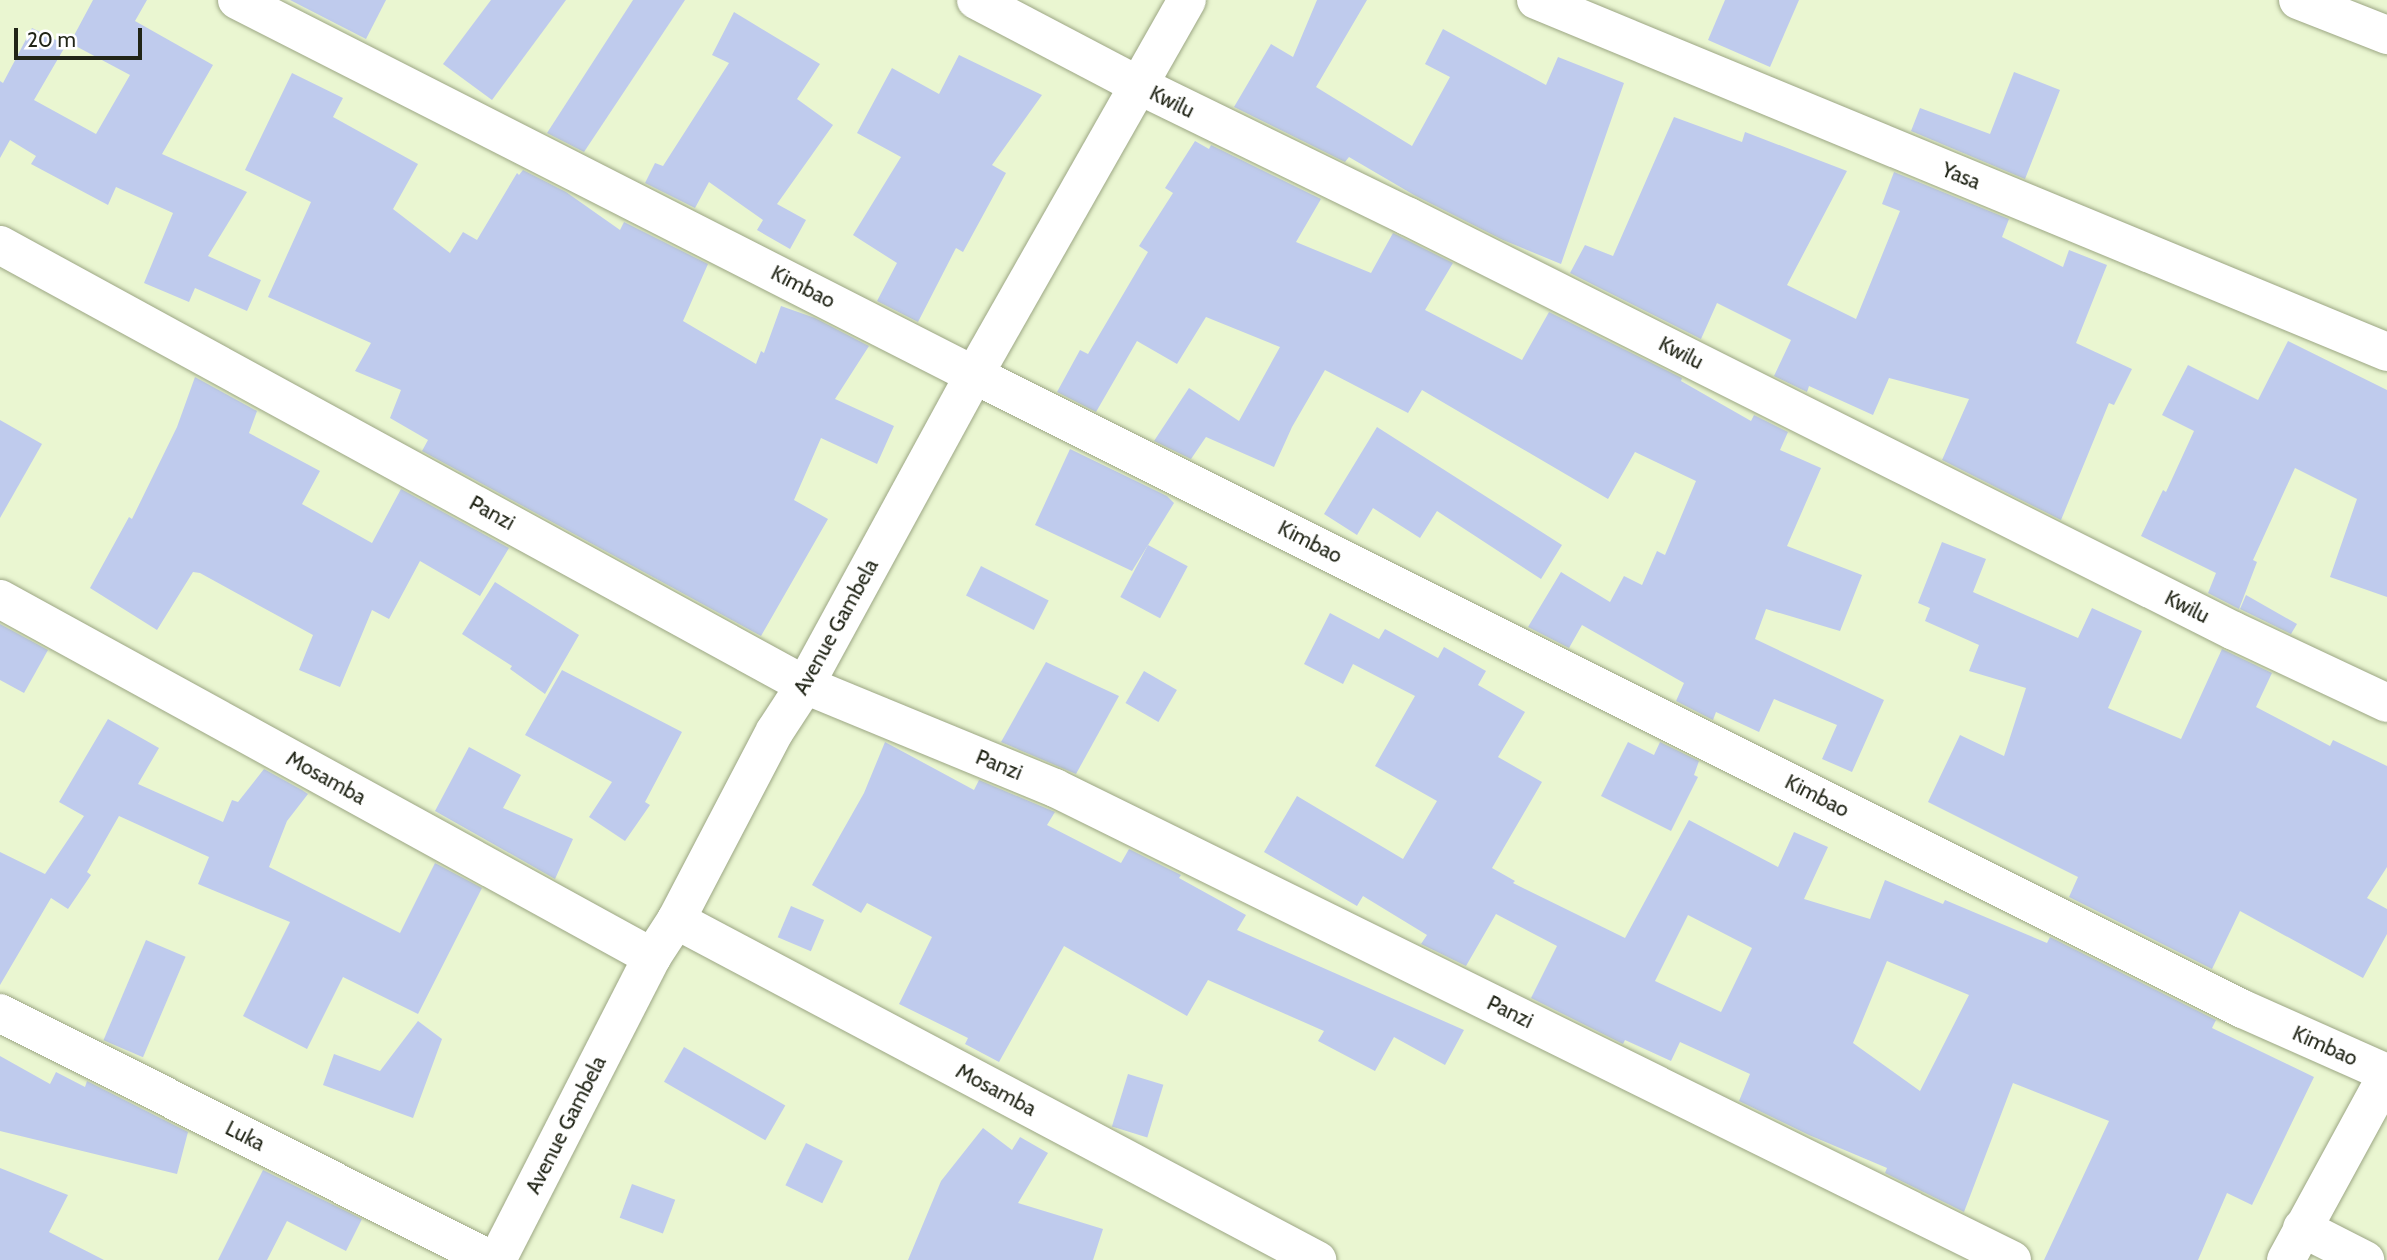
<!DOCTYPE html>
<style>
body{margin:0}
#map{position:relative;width:2387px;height:1260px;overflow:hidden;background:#eaf6d1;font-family:Cabin,sans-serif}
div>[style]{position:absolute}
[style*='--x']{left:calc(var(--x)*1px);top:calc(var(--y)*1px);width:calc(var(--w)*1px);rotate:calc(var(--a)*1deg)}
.building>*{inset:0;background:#bfcbed;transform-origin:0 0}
.roads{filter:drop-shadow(0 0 2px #9ca684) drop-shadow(0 0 2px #9ca684)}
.minor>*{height:38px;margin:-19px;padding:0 19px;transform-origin:19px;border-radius:19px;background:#fff}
span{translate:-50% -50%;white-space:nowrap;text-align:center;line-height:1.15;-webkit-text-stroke:5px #fff;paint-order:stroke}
.street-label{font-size:21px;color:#212517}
.scale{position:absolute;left:14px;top:28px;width:128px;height:32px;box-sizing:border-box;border:4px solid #212517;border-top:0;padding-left:9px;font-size:21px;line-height:24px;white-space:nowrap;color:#212517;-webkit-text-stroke:5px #fff;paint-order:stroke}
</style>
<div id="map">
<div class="building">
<i style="clip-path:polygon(93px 0,147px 0,135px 21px,213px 65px,162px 154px,247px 192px,208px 256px,261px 280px,247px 311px,195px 288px,189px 302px,144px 283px,173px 213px,116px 187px,108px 205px,31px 164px,36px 156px,10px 140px,0 158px,0 81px,3px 83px,32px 28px,66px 45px,34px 100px,96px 134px,130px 75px,70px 43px)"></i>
<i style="clip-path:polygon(290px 0,386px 0,366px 39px)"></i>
<i style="clip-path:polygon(491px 0,566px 0,492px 100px,443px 64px)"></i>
<i style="clip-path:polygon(633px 0,685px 0,584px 152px,547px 133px)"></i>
<i style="clip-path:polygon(1317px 0,1367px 0,1316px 87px,1412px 146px,1450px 77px,1425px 64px,1443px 29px,1546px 85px,1558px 57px,1624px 83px,1561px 264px,1503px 240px,1414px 195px,1349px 157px,1345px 162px,1234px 107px,1271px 44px,1293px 57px)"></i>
<i style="clip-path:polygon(1725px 0,1799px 0,1770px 67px,1708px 40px)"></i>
<i style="clip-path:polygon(734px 12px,820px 64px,797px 99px,833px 125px,777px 204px,806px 220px,790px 249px,757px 230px,763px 220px,709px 182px,695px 208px,645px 183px,655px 163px,663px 166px,729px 63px,712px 55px)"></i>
<i style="clip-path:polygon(959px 55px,1042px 95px,992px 165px,1006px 173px,963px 252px,956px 248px,918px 322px,877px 301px,897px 263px,853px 235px,901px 157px,857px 133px,892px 68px,939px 94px)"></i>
<i style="clip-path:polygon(2014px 72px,2060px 90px,2025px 179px,1911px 131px,1920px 108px,1990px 134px)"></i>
<i style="clip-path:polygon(292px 73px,343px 98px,333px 117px,418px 164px,393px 209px,450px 253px,463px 232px,477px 240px,517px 173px,519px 175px,523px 170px,566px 192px,620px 230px,624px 222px,708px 264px,683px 321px,756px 364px,761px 351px,764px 353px,781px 306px,815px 318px,869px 346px,835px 399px,894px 426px,877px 464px,821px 438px,794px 500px,828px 519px,761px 636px,422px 451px,428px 440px,390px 418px,401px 390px,355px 371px,371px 343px,268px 297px,311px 202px,245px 170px)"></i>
<i style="clip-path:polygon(1674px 117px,1742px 142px,1745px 132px,1847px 171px,1787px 285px,1856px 319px,1900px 211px,1882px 204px,1894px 172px,2009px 219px,2002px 237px,2063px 267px,2069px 250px,2107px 265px,2076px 343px,2132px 369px,2114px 405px,2109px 403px,2061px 520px,1942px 460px,1969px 399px,1889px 378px,1873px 415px,1809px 386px,1807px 392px,1774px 376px,1791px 340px,1717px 303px,1701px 339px,1570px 273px,1585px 245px,1613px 256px)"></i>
<i style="clip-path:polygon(1195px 141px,1209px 149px,1211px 145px,1321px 199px,1296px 242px,1371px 273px,1393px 233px,1453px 263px,1425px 310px,1522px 360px,1549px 312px,1682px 378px,1681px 381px,1751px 421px,1754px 415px,1788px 432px,1780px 450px,1821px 468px,1787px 546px,1862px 575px,1840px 631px,1766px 609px,1755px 639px,1884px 700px,1852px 772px,1822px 759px,1837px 725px,1774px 699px,1759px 732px,1716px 712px,1713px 720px,1676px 701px,1684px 683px,1582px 625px,1569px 648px,1528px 627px,1561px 572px,1610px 602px,1624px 576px,1642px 585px,1657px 551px,1665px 555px,1696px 481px,1635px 452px,1608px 499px,1422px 390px,1408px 413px,1325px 370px,1292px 427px,1274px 467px,1206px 437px,1191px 459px,1154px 441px,1189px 388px,1239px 421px,1280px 347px,1206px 317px,1177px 364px,1137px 341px,1096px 412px,1057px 392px,1080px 350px,1088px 354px,1148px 252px,1139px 246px,1173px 193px,1165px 188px)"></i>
<i style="clip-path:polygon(2288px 341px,2387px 390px,2387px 597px,2330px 577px,2357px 499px,2295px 468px,2253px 560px,2257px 562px,2239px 609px,2208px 593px,2216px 573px,2141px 536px,2163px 490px,2166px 492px,2194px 431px,2162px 415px,2188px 365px,2258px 400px)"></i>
<i style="clip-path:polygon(195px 377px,257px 411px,249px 433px,320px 471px,302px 504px,372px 543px,401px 489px,509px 548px,480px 596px,420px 561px,389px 619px,372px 610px,340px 687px,299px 670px,313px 635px,200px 573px,193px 572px,157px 630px,90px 588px,129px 517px,132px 519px,177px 427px)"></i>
<i style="clip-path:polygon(0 420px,42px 444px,0 518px)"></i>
<i style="clip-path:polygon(1377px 427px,1562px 545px,1541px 579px,1437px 511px,1420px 538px,1373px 508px,1357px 535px,1324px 514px)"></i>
<i style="clip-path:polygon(1070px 449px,1167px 496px,1174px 503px,1132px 571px,1035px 525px)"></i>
<i style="clip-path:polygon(1942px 542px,1986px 559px,1973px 592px,2078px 638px,2092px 608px,2142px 631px,2108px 708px,2181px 739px,2222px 649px,2272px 673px,2256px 707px,2330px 746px,2333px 740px,2387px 766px,2387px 867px,2367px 898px,2387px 909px,2387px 934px,2363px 978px,2240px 911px,2212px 969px,2069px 897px,2078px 877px,1928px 802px,1960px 735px,2004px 756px,2026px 688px,1969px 671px,1979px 645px,1925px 621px,1930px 608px,1918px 603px)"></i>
<i style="left:1148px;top:545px;width:45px;height:59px;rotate:28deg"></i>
<i style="left:981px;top:566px;width:76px;height:33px;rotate:27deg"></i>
<i style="clip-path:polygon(495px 582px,579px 635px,545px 694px,510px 669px,512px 666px,462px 634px)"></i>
<i style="clip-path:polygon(2246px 595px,2297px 624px,2291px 634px,2240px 609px)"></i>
<i style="clip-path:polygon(evenodd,1330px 613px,1379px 639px,1385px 629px,1438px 658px,1444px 647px,1486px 671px,1478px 685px,1525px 712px,1498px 757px,1542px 782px,1492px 868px,1515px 881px,1513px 883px,1625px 938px,1689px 820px,1778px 867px,1794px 832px,1828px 847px,1804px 899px,1870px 919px,1885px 880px,1943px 904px,1945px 900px,2047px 943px,2050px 937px,2216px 1020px,2212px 1028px,2314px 1077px,2252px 1205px,2227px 1193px,2198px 1260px,2044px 1260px,2109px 1121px,2013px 1083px,1964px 1212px,1885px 1173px,1887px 1168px,1809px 1135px,1739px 1101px,1750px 1074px,1680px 1042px,1671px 1061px,1625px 1040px,1623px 1044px,1531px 998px,1557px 946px,1496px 914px,1466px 966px,1421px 944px,1427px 935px,1363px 896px,1357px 906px,1264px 852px,1297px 796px,1403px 859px,1437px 801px,1375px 766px,1415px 696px,1353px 664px,1343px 684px,1304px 664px,1330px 613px,1688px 915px,1752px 948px,1721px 1012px,1655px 981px,1688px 915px,1330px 613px,1887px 961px,1969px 995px,1920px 1091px,1853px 1043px,1887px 961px)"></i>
<i style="clip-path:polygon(0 624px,48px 650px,24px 693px,0 680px)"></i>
<i style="clip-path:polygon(1046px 662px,1119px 696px,1076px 774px,1001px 742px)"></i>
<i style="clip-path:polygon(562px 670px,682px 732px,645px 802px,650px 805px,625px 841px,589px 817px,612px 782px,525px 735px)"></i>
<i style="left:1144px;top:671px;width:38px;height:37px;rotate:30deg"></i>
<i style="clip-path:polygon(108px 719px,159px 748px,138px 784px,223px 822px,232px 800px,238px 802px,264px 769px,302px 790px,308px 794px,287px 821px,269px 867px,400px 933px,435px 863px,482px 888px,418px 1014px,343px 977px,307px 1049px,243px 1016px,290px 922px,198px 884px,209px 857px,119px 816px,87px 872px,91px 875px,68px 909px,51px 898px,0 985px,0 852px,45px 874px,84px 816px,59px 802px)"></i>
<i style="clip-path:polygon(885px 742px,974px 790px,979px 780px,1055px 812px,1047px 825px,1121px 863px,1129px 849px,1181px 875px,1179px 878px,1246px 915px,1237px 930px,1464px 1030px,1445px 1065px,1394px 1037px,1375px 1071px,1318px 1041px,1324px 1031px,1208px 980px,1187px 1016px,1064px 946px,999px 1062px,965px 1044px,968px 1038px,899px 1004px,932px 937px,867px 903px,861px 913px,812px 885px,864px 793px)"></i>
<i style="clip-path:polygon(1628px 742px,1654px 755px,1660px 742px,1699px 761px,1694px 775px,1698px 777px,1671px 831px,1601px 796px)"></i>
<i style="clip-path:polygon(469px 747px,521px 775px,503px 808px,573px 839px,555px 879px,435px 811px)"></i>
<i style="left:791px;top:906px;width:36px;height:34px;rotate:23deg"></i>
<i style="left:146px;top:940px;width:43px;height:109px;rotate:23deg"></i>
<i style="clip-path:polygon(418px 1021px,442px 1039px,413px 1118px,323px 1085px,334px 1054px,380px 1071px)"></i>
<i style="left:684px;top:1047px;width:117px;height:40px;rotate:30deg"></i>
<i style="clip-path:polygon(0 1056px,50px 1084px,56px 1072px,85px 1087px,87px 1081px,188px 1132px,177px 1174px,0 1131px)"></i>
<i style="left:1128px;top:1074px;width:37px;height:55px;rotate:17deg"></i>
<i style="clip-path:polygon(983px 1128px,1012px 1150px,1020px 1137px,1048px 1153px,1018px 1203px,1103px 1229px,1093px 1260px,908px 1260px,941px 1181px)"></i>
<i style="left:806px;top:1143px;width:41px;height:47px;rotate:26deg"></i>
<i style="clip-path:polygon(0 1168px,68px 1195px,49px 1232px,104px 1260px,0 1260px)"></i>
<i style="clip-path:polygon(263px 1170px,362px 1219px,346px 1251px,287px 1221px,267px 1260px,218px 1260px)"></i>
<i style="left:632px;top:1184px;width:46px;height:36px;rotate:20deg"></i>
</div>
<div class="roads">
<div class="minor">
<i style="--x:237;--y:0;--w:827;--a:26.97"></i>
<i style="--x:974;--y:375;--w:1419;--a:26.55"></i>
<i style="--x:2243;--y:1009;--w:158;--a:24"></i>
<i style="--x:976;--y:0;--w:181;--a:27.7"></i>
<i style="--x:1136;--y:84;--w:301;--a:26"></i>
<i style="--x:1407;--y:216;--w:925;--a:26.65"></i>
<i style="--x:2234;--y:631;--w:169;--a:25.2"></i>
<i style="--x:1536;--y:0;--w:921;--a:22.47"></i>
<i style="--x:2298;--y:0;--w:96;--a:21.5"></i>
<i style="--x:0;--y:245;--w:917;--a:28.66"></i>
<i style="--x:805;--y:685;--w:270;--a:22.4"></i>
<i style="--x:1055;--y:788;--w:1067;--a:26.25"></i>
<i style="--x:0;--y:599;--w:744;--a:28.77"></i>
<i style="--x:676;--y:920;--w:726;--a:27.94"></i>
<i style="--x:0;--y:1013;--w:550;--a:26.7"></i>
<i style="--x:2302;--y:1228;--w:71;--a:26.9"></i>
<i style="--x:497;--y:1260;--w:340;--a:-62.9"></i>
<i style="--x:652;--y:957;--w:44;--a:-57"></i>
<i style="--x:676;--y:920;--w:213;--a:-62.4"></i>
<i style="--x:775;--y:731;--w:55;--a:-56.9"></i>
<i style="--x:805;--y:685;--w:353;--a:-61.4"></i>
<i style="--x:974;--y:375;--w:431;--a:-60.4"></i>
<i style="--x:2286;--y:1260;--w:211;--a:-61.4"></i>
</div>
</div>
<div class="street-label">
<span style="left:1172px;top:102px;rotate:26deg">Kwilu</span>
<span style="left:1961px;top:176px;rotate:22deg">Yasa</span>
<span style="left:803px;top:287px;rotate:27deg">Kimbao</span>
<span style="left:1681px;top:353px;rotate:27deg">Kwilu</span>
<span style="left:492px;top:513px;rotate:29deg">Panzi</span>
<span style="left:1310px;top:542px;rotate:27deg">Kimbao</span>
<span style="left:2187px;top:607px;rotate:27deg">Kwilu</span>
<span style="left:836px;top:627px;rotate:-61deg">Avenue Gambela</span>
<span style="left:999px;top:765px;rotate:22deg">Panzi</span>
<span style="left:326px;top:778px;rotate:29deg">Mosamba</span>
<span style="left:1817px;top:796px;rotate:27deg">Kimbao</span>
<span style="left:1510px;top:1012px;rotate:26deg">Panzi</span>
<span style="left:2325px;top:1046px;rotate:24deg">Kimbao</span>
<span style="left:996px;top:1090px;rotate:28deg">Mosamba</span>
<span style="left:566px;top:1125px;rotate:-63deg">Avenue Gambela</span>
<span style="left:245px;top:1136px;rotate:27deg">Luka</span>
</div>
<div class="scale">20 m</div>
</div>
